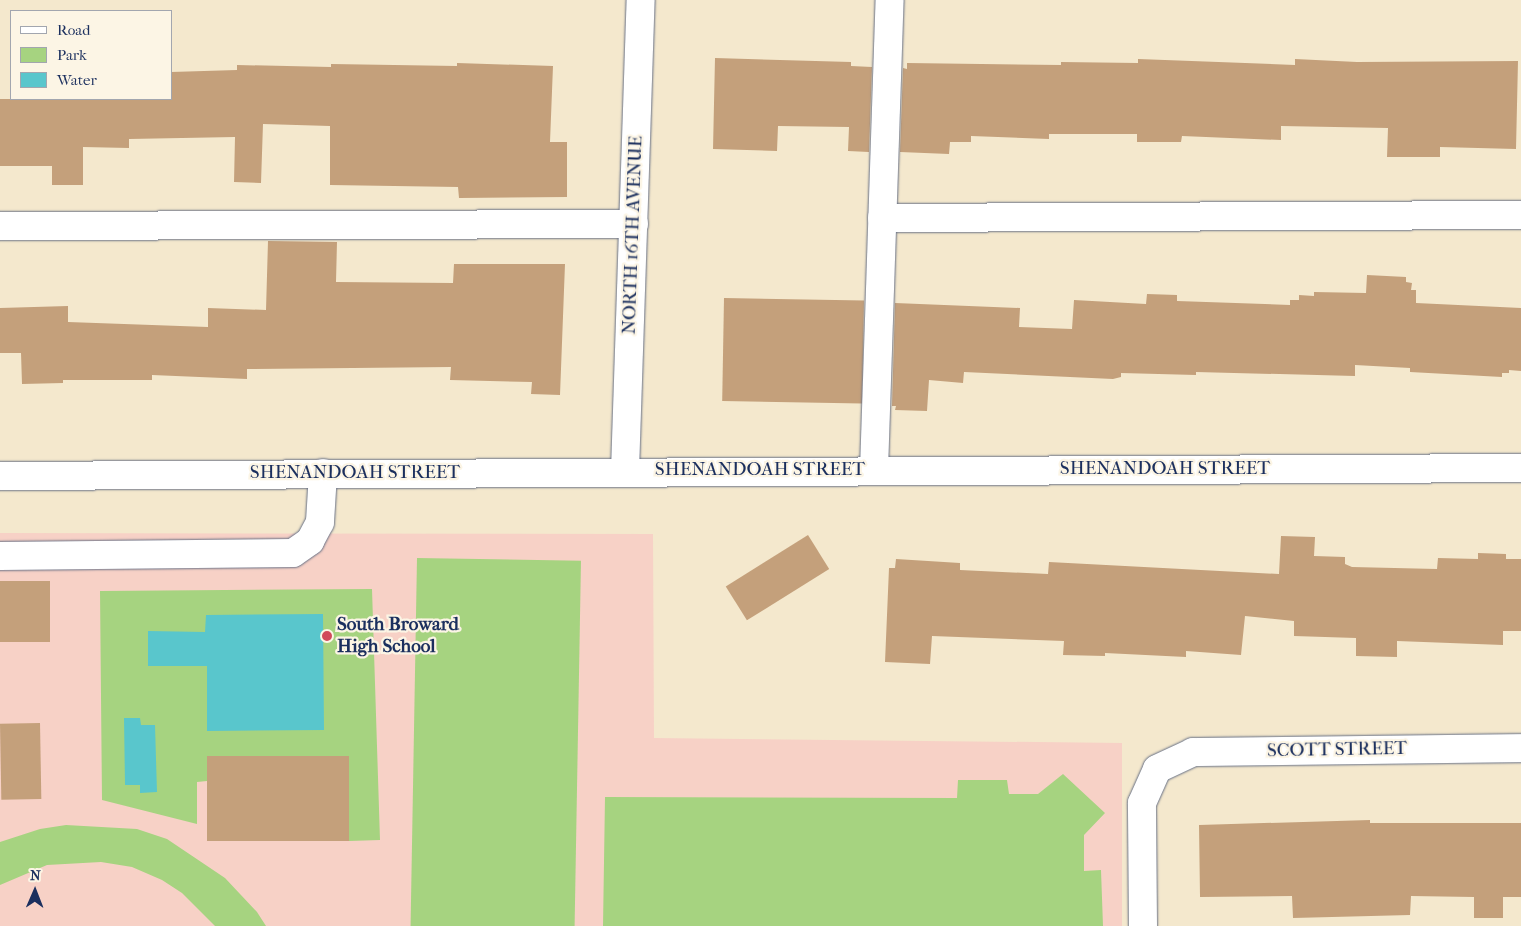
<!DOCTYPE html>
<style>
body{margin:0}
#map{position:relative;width:1521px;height:926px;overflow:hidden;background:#f4e8cd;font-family:"IM FELL French Canon",serif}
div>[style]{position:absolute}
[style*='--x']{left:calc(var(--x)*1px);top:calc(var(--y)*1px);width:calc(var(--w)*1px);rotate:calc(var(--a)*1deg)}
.built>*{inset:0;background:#f7d1c6}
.green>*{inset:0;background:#a6d380;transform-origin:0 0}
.water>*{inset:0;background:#59c6cc}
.building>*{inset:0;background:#c4a07b;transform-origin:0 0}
.roads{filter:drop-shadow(0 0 1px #677085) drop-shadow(0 0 1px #677085)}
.minor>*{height:28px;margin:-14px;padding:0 14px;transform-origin:14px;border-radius:14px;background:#fff}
.dots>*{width:14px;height:14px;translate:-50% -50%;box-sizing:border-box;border:2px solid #fcf5e5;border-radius:50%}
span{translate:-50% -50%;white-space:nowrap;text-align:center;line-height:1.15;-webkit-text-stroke:4.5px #fcf5e5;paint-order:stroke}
.street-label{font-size:19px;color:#1b2f5e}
.poi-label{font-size:19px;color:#1b2f5e;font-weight:700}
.left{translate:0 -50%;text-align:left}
.legend{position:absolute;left:10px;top:10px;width:162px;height:90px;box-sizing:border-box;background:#fcf5e5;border:1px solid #a2a6af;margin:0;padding:6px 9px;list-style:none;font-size:15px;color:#1b2f5e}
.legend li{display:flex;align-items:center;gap:10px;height:25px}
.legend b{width:25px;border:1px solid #a2a6af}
.north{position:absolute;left:10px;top:866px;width:50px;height:50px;-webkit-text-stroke:4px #fcf5e5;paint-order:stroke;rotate:1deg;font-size:14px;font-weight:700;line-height:20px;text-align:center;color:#1b2f5e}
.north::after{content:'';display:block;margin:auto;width:18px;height:22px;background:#1b2f5e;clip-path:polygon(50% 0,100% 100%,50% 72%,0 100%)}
</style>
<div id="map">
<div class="built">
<i style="clip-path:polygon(0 533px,653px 534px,654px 738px,1122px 743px,1122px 926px,0 926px)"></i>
</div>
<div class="green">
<i style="left:417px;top:558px;width:164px;height:368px;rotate:1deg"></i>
<i style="clip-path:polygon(372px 589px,380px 840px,349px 841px,349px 756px,207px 756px,207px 781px,197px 782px,197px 824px,102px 800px,100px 591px)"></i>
<i style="clip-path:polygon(1063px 774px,1105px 813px,1084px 835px,1084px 871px,1101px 870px,1103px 926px,603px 926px,605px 797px,957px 798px,958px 780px,1007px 780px,1009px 794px,1038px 794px)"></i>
<i style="clip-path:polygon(66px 825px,137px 829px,167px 839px,225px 878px,257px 912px,266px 926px,215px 926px,182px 893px,162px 880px,132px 867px,101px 862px,47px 865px,0 885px,0 842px,40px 829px)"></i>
</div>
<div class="water">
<i style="clip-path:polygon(323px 614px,324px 730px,207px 731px,207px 666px,148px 666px,148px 631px,205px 632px,206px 615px)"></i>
<i style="clip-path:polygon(124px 718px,140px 718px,141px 725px,155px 725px,157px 792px,140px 793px,140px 785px,125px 785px)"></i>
</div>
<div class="building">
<i style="clip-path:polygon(715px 58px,851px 62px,851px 66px,872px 67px,869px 152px,848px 151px,849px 127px,778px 126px,777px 151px,713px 149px)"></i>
<i style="clip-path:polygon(1138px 59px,1295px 65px,1295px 59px,1357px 62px,1518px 61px,1516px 149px,1440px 147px,1440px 157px,1387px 157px,1388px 128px,1281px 126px,1281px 140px,1182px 136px,1181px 142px,1137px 142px,1137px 134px,1049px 134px,1049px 139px,971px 136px,971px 142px,950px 142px,949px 154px,900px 152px,903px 68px,907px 69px,907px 63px,1061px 65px,1061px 62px,1138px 63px)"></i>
<i style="clip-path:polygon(457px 63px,553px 66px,550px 142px,567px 142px,567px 197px,459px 198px,458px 187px,330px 185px,330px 126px,263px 124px,261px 183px,234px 182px,235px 137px,129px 139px,129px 148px,83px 147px,83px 185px,52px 185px,52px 166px,0 166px,0 99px,171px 99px,171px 72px,237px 70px,237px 65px,331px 67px,331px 64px,457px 66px)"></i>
<i style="clip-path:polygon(268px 241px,337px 242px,336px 282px,453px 283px,454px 264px,565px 264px,560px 395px,531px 394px,532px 382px,450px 380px,451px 367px,247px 369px,247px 379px,152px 375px,152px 380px,63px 380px,63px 383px,22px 384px,21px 353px,0 353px,0 308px,68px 306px,68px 322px,208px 327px,208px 308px,266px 310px)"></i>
<i style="clip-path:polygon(1367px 275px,1406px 277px,1406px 282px,1412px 283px,1411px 290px,1416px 290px,1416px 303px,1521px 308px,1521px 371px,1509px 370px,1509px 373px,1502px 373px,1502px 377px,1410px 372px,1410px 368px,1355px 365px,1355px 376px,1196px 372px,1196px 375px,1121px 373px,1121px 377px,1113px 379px,964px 372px,963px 383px,929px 380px,927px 411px,895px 410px,896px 406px,892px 406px,895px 303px,1020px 308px,1019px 327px,1072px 329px,1074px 300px,1146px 304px,1147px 294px,1177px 295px,1177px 301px,1290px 305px,1290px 300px,1299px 300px,1299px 295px,1314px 296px,1314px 292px,1366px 293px)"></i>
<i style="left:724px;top:298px;width:140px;height:103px;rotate:1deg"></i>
<i style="left:808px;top:535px;width:40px;height:97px;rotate:58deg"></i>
<i style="clip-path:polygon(1281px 536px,1315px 537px,1314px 556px,1345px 557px,1345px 564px,1352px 567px,1437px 569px,1438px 558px,1478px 559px,1478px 553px,1506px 554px,1506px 559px,1521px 559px,1521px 631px,1503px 631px,1503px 645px,1397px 641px,1397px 657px,1356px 656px,1356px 638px,1294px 636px,1294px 621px,1245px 616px,1241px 655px,1186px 651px,1186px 657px,1105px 653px,1105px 656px,1063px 655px,1064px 641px,932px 636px,930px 664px,885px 662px,889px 568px,895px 568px,896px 559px,960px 563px,960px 570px,1048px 574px,1049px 562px,1279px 574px)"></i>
<i style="left:50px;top:581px;width:61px;height:50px;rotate:90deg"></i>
<i style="left:40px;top:723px;width:76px;height:40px;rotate:89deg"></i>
<i style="left:207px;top:756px;width:142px;height:85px"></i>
<i style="clip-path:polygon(1370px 820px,1370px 823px,1521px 823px,1521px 897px,1503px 897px,1503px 918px,1474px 918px,1474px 897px,1411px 896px,1410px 915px,1293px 918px,1292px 896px,1200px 897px,1199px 825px)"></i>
</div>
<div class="roads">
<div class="minor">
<i style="--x:882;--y:218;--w:639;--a:-0.27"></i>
<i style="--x:0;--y:226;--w:634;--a:-0.18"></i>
<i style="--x:874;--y:470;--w:470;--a:-88.1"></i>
<i style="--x:625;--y:471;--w:471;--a:-88.1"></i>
<i style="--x:0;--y:476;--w:1521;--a:-0.3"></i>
<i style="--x:0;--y:556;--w:293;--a:-0.6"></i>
<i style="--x:293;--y:553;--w:21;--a:-35"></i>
<i style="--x:310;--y:541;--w:21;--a:-62"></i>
<i style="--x:320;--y:522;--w:49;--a:-86.5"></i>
<i style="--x:1143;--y:926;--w:123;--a:-90.5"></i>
<i style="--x:1142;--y:803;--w:37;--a:-66"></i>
<i style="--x:1157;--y:769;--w:40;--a:-25"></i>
<i style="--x:1193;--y:752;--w:328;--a:-0.7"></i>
</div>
</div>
<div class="dots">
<i style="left:327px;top:636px;background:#d1495b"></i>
</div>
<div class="street-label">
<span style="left:633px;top:235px;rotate:-88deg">NORTH 16TH AVENUE</span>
<span style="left:1165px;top:469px">SHENANDOAH STREET</span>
<span style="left:760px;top:470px">SHENANDOAH STREET</span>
<span style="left:355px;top:473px">SHENANDOAH STREET</span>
<span style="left:1337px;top:750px;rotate:-1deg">SCOTT STREET</span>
</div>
<div class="poi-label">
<span class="left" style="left:337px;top:636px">South Broward<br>High School</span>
</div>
<ul class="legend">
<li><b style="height:6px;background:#fff"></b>Road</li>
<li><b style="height:14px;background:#a6d380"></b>Park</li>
<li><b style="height:14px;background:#59c6cc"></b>Water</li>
</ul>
<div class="north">N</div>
</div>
